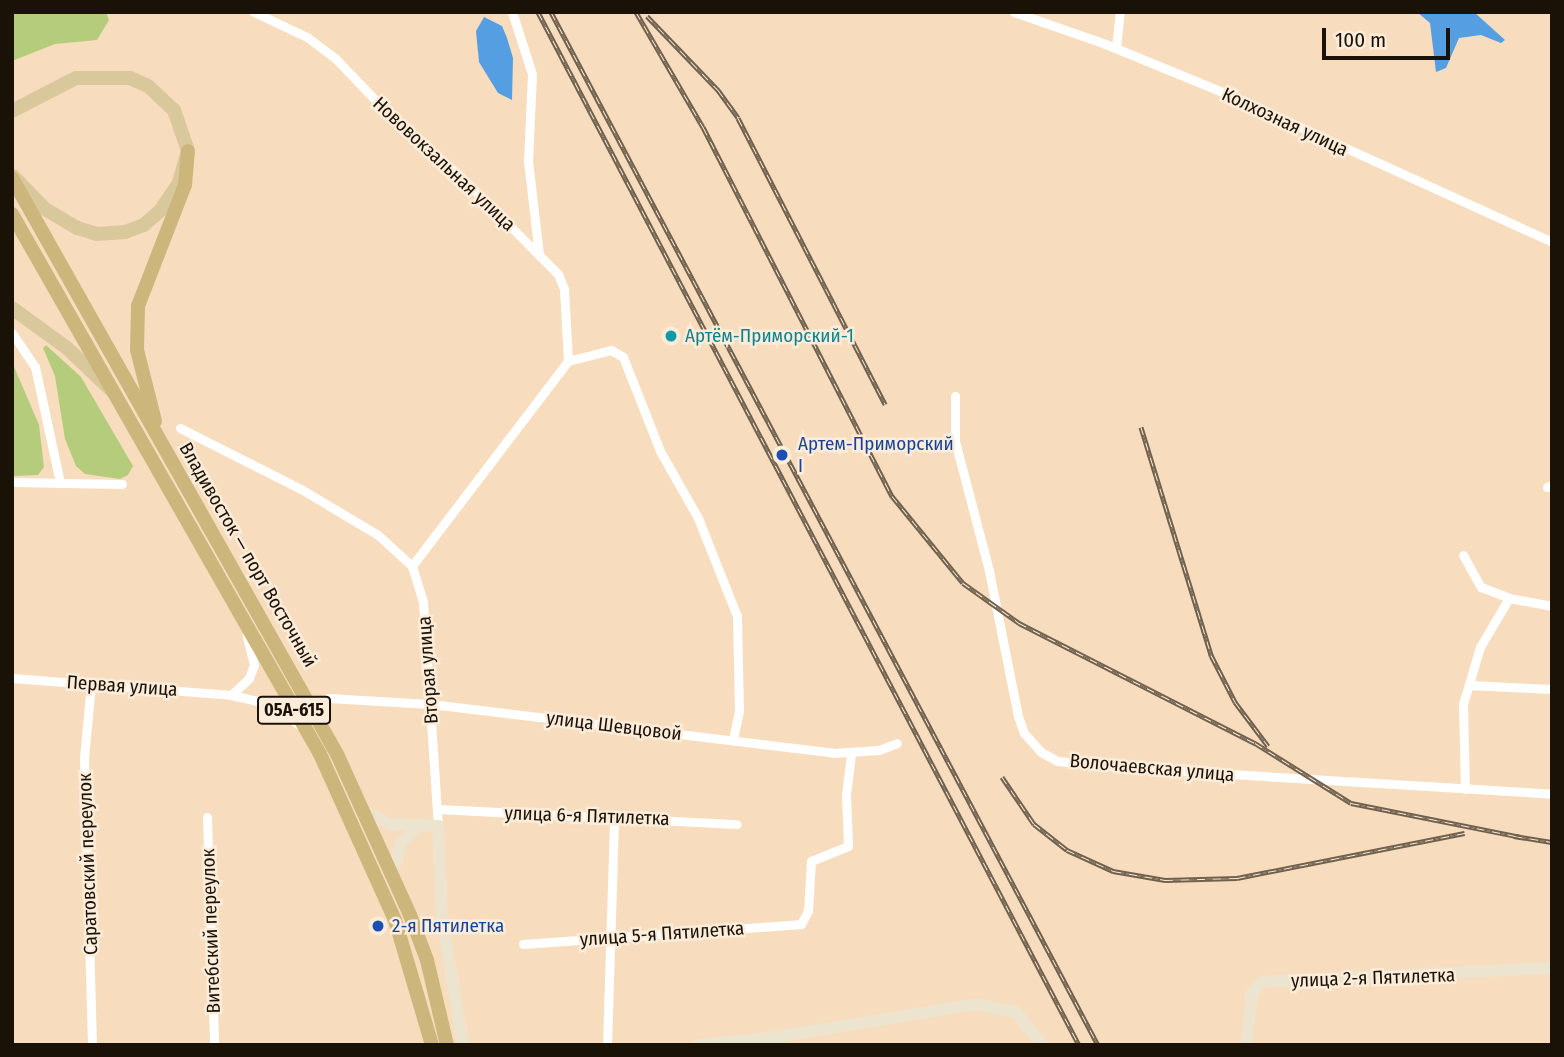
<!DOCTYPE html>
<meta charset="utf-8">
<style>
body{margin:0}
#map{position:relative;width:1564px;height:1057px;overflow:hidden;background:#f7ddbe;font-family:"Fira Sans Condensed",sans-serif}
div>[style]{position:absolute}
[style*='--x']{left:calc(var(--x)*1px);top:calc(var(--y)*1px);width:calc(var(--w)*1px);rotate:calc(var(--a)*1deg)}
.green>*{inset:0;background:#b5cc7c}
.water>*{inset:0;background:#559ee2}
.minor>*{height:9px;margin:-4.5px;padding:0 4.5px;transform-origin:4.5px;border-radius:4.5px;background:#fff}
.secondary>*{height:12px;margin:-6px;padding:0 6px;transform-origin:6px;border-radius:6px;background:#ece4ce}
.primary>*{height:14px;margin:-7px;padding:0 7px;transform-origin:7px;border-radius:7px;background:#d9c89c}
.trunk>*{height:14px;margin:-7px;padding:0 7px;transform-origin:7px;border-radius:7px;background:#ccb67b}
.rail>*{height:5px;margin-top:-2.5px;transform-origin:0;background:repeating-linear-gradient(90deg,#fcecda 0 8px,#70614e 0 16px);box-sizing:border-box;border-block:2px solid #70614e}
.dots>*{width:19px;height:19px;translate:-50% -50%;box-sizing:border-box;border:4px solid #fcecda;border-radius:50%}
span{translate:-50% -50%;white-space:nowrap;text-align:center;line-height:1.15;-webkit-text-stroke:5px #fcecda;paint-order:stroke}
.shield-label span{padding:2px 5px;background:#fcecda;border:2px solid;border-radius:5px;-webkit-text-stroke-width:0}
.shield-label{font-size:18px;color:#1a1207;font-weight:700}
.street-label{font-size:19px;color:#1a1207}
.culture-label{font-size:19px;color:#0d838f}
.left{translate:0 -50%;text-align:left}
.transit-label{font-size:19px;color:#164399}
.frame{position:absolute;inset:0;border:14px solid #1a1207;pointer-events:none}
.scale{position:absolute;left:1322px;top:28px;width:128px;height:32px;box-sizing:border-box;border:4px solid #1a1207;border-top:0;padding-left:9px;font-size:21px;line-height:24px;white-space:nowrap;color:#1a1207;-webkit-text-stroke:5px #fcecda;paint-order:stroke}
</style>
<div id="map">
<div class="green">
<i style="clip-path:polygon(12px 12px,106px 12px,109px 20px,97px 40px,55px 44px,12px 61px)"></i>
<i style="clip-path:polygon(46px 345px,81px 377px,133px 466px,128px 475px,120px 479px,85px 474px,76px 466px,65px 439px,55px 376px,43px 348px)"></i>
<i style="clip-path:polygon(12px 362px,39px 425px,44px 467px,38px 475px,12px 476px)"></i>
</div>
<div class="water">
<i style="clip-path:polygon(1417px 12px,1474px 12px,1505px 40px,1501px 43px,1481px 35px,1459px 38px,1446px 68px,1436px 72px,1430px 23px)"></i>
<i style="clip-path:polygon(484px 17px,502px 26px,507px 38px,513px 58px,512px 100px,498px 93px,479px 62px,476px 31px)"></i>
</div>
<div class="minor">
<i style="--x:254;--y:12;--w:59;--a:25.3"></i>
<i style="--x:307;--y:37;--w:36;--a:37"></i>
<i style="--x:336;--y:59;--w:104;--a:46.2"></i>
<i style="--x:408;--y:134;--w:64;--a:38.7"></i>
<i style="--x:458;--y:174;--w:141;--a:45"></i>
<i style="--x:558;--y:274;--w:16;--a:68"></i>
<i style="--x:564;--y:289;--w:72;--a:86.8"></i>
<i style="--x:568;--y:361;--w:258;--a:127.3"></i>
<i style="--x:512;--y:12;--w:65;--a:72.1"></i>
<i style="--x:532;--y:74;--w:87;--a:92.6"></i>
<i style="--x:528;--y:161;--w:95;--a:83.3"></i>
<i style="--x:1014;--y:12;--w:94;--a:19.2"></i>
<i style="--x:1103;--y:43;--w:139;--a:22.3"></i>
<i style="--x:1232;--y:96;--w:352;--a:24.5"></i>
<i style="--x:1116;--y:48;--w:36;--a:-84"></i>
<i style="--x:12;--y:333;--w:41;--a:55.9"></i>
<i style="--x:35;--y:367;--w:119;--a:77.8"></i>
<i style="--x:568;--y:361;--w:44;--a:-14.3"></i>
<i style="--x:611;--y:350;--w:14;--a:30"></i>
<i style="--x:623;--y:357;--w:101;--a:68.5"></i>
<i style="--x:660;--y:451;--w:77;--a:60.4"></i>
<i style="--x:698;--y:518;--w:105;--a:68.3"></i>
<i style="--x:737;--y:616;--w:95;--a:88.8"></i>
<i style="--x:739;--y:711;--w:30;--a:102"></i>
<i style="--x:955;--y:396;--w:45;--a:90"></i>
<i style="--x:955;--y:441;--w:134;--a:75.3"></i>
<i style="--x:989;--y:571;--w:148;--a:78.7"></i>
<i style="--x:1018;--y:716;--w:18;--a:71"></i>
<i style="--x:1024;--y:733;--w:25;--a:48"></i>
<i style="--x:1041;--y:752;--w:18;--a:29"></i>
<i style="--x:1057;--y:761;--w:91;--a:5"></i>
<i style="--x:1148;--y:769;--w:405;--a:3.5"></i>
<i style="--x:180;--y:428;--w:136;--a:26.8"></i>
<i style="--x:301;--y:489;--w:90;--a:30.9"></i>
<i style="--x:378;--y:535;--w:46;--a:42.4"></i>
<i style="--x:412;--y:566;--w:37;--a:73"></i>
<i style="--x:423;--y:601;--w:225;--a:86.2"></i>
<i style="--x:12;--y:482;--w:110;--a:1"></i>
<i style="--x:1547;--y:487;--w:5;--a:-22"></i>
<i style="--x:1463;--y:555;--w:37;--a:61"></i>
<i style="--x:1481;--y:587;--w:30;--a:21"></i>
<i style="--x:1509;--y:598;--w:57;--a:120.6"></i>
<i style="--x:1480;--y:647;--w:59;--a:106.6"></i>
<i style="--x:1463;--y:704;--w:85;--a:88.7"></i>
<i style="--x:1509;--y:598;--w:44;--a:10.5"></i>
<i style="--x:12;--y:678;--w:220;--a:4.4"></i>
<i style="--x:231;--y:695;--w:40;--a:13"></i>
<i style="--x:270;--y:704;--w:36;--a:36"></i>
<i style="--x:91;--y:684;--w:74;--a:95.4"></i>
<i style="--x:84;--y:758;--w:287;--a:88.4"></i>
<i style="--x:1469;--y:685;--w:83;--a:2.8"></i>
<i style="--x:231;--y:695;--w:25;--a:-43"></i>
<i style="--x:249;--y:678;--w:14;--a:-69"></i>
<i style="--x:254;--y:665;--w:30;--a:-104"></i>
<i style="--x:328;--y:698;--w:103;--a:3.3"></i>
<i style="--x:431;--y:704;--w:405;--a:6.9"></i>
<i style="--x:833;--y:753;--w:46;--a:-3.7"></i>
<i style="--x:879;--y:750;--w:19;--a:-21"></i>
<i style="--x:438;--y:809;--w:299;--a:2.9"></i>
<i style="--x:207;--y:817;--w:228;--a:88.2"></i>
<i style="--x:523;--y:944;--w:279;--a:-4.1"></i>
<i style="--x:801;--y:924;--w:15;--a:-62"></i>
<i style="--x:808;--y:911;--w:50;--a:-86.6"></i>
<i style="--x:811;--y:861;--w:40;--a:-22"></i>
<i style="--x:848;--y:846;--w:51;--a:-92.2"></i>
<i style="--x:846;--y:795;--w:41;--a:-83"></i>
<i style="--x:607;--y:1045;--w:229;--a:-88.2"></i>
</div>
<div class="secondary">
<i style="--x:366;--y:812;--w:27;--a:27"></i>
<i style="--x:390;--y:824;--w:48;--a:2.4"></i>
<i style="--x:438;--y:826;--w:92;--a:87.5"></i>
<i style="--x:442;--y:918;--w:129;--a:80.6"></i>
<i style="--x:393;--y:872;--w:30;--a:-75"></i>
<i style="--x:401;--y:843;--w:21;--a:-45"></i>
<i style="--x:698;--y:1045;--w:71;--a:-5.6"></i>
<i style="--x:769;--y:1038;--w:211;--a:-9.3"></i>
<i style="--x:977;--y:1004;--w:40;--a:12"></i>
<i style="--x:1016;--y:1012;--w:42;--a:51.8"></i>
<i style="--x:1246;--y:1045;--w:52;--a:-83.4"></i>
<i style="--x:1252;--y:993;--w:15;--a:-48"></i>
<i style="--x:1262;--y:982;--w:290;--a:-2.8"></i>
</div>
<div class="primary">
<i style="--x:12;--y:111;--w:72;--a:-27.3"></i>
<i style="--x:76;--y:78;--w:54;--a:0"></i>
<i style="--x:130;--y:78;--w:20;--a:24"></i>
<i style="--x:148;--y:86;--w:35;--a:43"></i>
<i style="--x:174;--y:110;--w:43;--a:71.1"></i>
<i style="--x:188;--y:151;--w:33;--a:106"></i>
<i style="--x:179;--y:183;--w:32;--a:124"></i>
<i style="--x:161;--y:210;--w:23;--a:139"></i>
<i style="--x:144;--y:225;--w:20;--a:160"></i>
<i style="--x:125;--y:232;--w:28;--a:176"></i>
<i style="--x:97;--y:234;--w:21;--a:-163"></i>
<i style="--x:77;--y:228;--w:37;--a:-149"></i>
<i style="--x:45;--y:209;--w:46;--a:-134.1"></i>
<i style="--x:12;--y:308;--w:68;--a:36"></i>
<i style="--x:67;--y:348;--w:59;--a:43.6"></i>
</div>
<div class="trunk">
<i style="--x:12;--y:178;--w:661;--a:60.57"></i>
<i style="--x:337;--y:754;--w:177;--a:65.6"></i>
<i style="--x:410;--y:915;--w:48;--a:69.3"></i>
<i style="--x:427;--y:960;--w:87;--a:76.8"></i>
<i style="--x:12;--y:214;--w:622;--a:60.3"></i>
<i style="--x:320;--y:754;--w:182;--a:65.7"></i>
<i style="--x:395;--y:920;--w:130;--a:73.5"></i>
<i style="--x:155;--y:421;--w:73;--a:-104.2"></i>
<i style="--x:137;--y:350;--w:44;--a:-88.7"></i>
<i style="--x:138;--y:306;--w:130;--a:-68.8"></i>
<i style="--x:185;--y:185;--w:34;--a:-85"></i>
</div>
<div class="rail">
<i style="--x:538;--y:12;--w:1166;--a:62.36"></i>
<i style="--x:551;--y:12;--w:1169;--a:62.1"></i>
<i style="--x:636;--y:12;--w:133;--a:59.8"></i>
<i style="--x:703;--y:127;--w:415;--a:62.9"></i>
<i style="--x:892;--y:496;--w:112;--a:50.8"></i>
<i style="--x:963;--y:583;--w:69;--a:35.5"></i>
<i style="--x:1019;--y:623;--w:265;--a:27"></i>
<i style="--x:1255;--y:743;--w:113;--a:32"></i>
<i style="--x:1351;--y:803;--w:173;--a:11.3"></i>
<i style="--x:647;--y:16;--w:103;--a:46.2"></i>
<i style="--x:718;--y:90;--w:34;--a:54"></i>
<i style="--x:738;--y:118;--w:322;--a:62.8"></i>
<i style="--x:1141;--y:427;--w:239;--a:72.9"></i>
<i style="--x:1211;--y:655;--w:53;--a:62.9"></i>
<i style="--x:1235;--y:702;--w:55;--a:53.1"></i>
<i style="--x:1002;--y:777;--w:57;--a:55.8"></i>
<i style="--x:1034;--y:824;--w:42;--a:38.2"></i>
<i style="--x:1067;--y:850;--w:51;--a:24.5"></i>
<i style="--x:1113;--y:871;--w:53;--a:9.8"></i>
<i style="--x:1165;--y:880;--w:72;--a:-1.6"></i>
<i style="--x:1237;--y:878;--w:232;--a:-11.2"></i>
<i style="--x:1514;--y:836;--w:38;--a:9"></i>
</div>
<div class="dots">
<i style="left:671px;top:336px;background:#0f9aa8"></i>
<i style="left:782px;top:455px;background:#1a4fb4"></i>
<i style="left:378px;top:926px;background:#1a4fb4"></i>
</div>
<div class="shield-label">
<span style="left:294px;top:710px">05А-615</span>
</div>
<div class="street-label">
<span style="left:1285px;top:122px;rotate:25deg">Колхозная улица</span>
<span style="left:444px;top:164px;rotate:43deg">Нововокзальная улица</span>
<span style="left:248px;top:555px;rotate:60deg">Владивосток — порт Восточный</span>
<span style="left:428px;top:670px;rotate:-94deg">Вторая улица</span>
<span style="left:122px;top:686px;rotate:4deg">Первая улица</span>
<span style="left:614px;top:726px;rotate:7deg">улица Шевцовой</span>
<span style="left:1152px;top:768px;rotate:5deg">Волочаевская улица</span>
<span style="left:587px;top:816px;rotate:2deg">улица 6-я Пятилетка</span>
<span style="left:88px;top:864px;rotate:-92deg">Саратовский переулок</span>
<span style="left:211px;top:931px;rotate:-92deg">Витебский переулок</span>
<span style="left:662px;top:934px;rotate:-4deg">улица 5-я Пятилетка</span>
<span style="left:1373px;top:978px;rotate:-2deg">улица 2-я Пятилетка</span>
</div>
<div class="culture-label">
<span class="left" style="left:685px;top:336px">Артём-Приморский-1</span>
</div>
<div class="transit-label">
<span class="left" style="left:798px;top:455px">Артем-Приморский<br>I</span>
<span class="left" style="left:392px;top:926px">2-я Пятилетка</span>
</div>
<div class="frame"></div>
<div class="scale">100 m</div>
</div>
